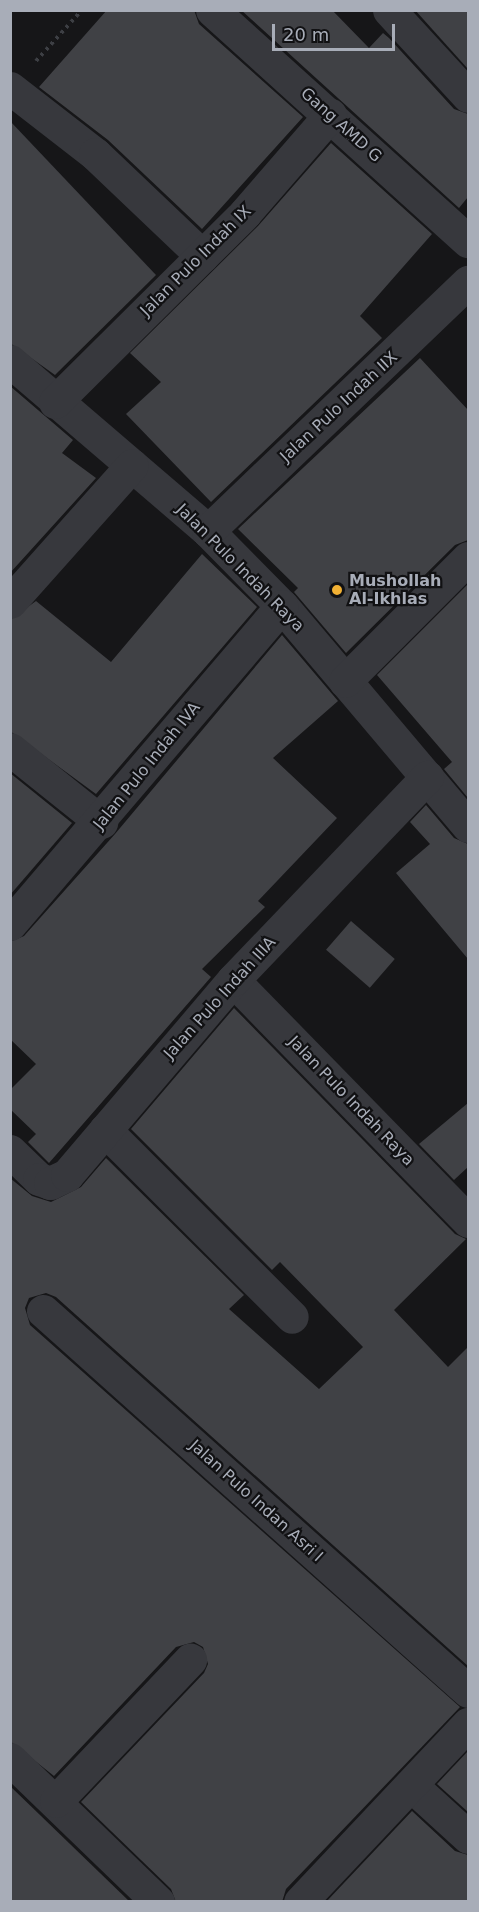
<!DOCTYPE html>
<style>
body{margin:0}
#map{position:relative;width:479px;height:1912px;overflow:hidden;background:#161618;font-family:"DejaVu Sans",sans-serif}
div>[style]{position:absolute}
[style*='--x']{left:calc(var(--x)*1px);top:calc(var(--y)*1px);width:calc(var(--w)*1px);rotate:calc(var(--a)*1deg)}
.building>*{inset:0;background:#404145;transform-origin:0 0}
.path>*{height:4px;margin-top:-2px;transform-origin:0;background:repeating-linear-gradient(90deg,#3d3f44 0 3px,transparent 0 7.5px)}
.minor>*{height:33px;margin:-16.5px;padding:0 16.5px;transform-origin:16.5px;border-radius:16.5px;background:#37383d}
.dots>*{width:16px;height:16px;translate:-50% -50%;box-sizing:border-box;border:3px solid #111113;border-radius:50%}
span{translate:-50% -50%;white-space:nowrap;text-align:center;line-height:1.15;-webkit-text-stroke:4.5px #111113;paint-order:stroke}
.street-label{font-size:16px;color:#a8adb8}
.poi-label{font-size:16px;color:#a8adb8;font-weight:700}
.left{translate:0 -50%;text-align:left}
.frame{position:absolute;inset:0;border:12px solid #a8adb8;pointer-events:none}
.scale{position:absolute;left:272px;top:24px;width:123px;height:27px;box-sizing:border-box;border:3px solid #a8adb8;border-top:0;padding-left:8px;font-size:18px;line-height:21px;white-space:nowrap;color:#a8adb8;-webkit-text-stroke:4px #111113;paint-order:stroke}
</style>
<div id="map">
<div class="building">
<i style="clip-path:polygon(107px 10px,194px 10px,199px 24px,303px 117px,202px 229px,108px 140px,39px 87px)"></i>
<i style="clip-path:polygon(241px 10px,332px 10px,369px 48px,383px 33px,389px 38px,454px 109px,468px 114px,468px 197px,459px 208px)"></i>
<i style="clip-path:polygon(415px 10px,468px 10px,468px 69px)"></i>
<i style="clip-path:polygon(10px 121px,156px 275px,55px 375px,10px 343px)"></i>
<i style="clip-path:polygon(331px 143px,432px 234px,360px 316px,382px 338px,211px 502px,126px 414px,161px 382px,130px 353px,258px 226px)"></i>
<i style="clip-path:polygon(420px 358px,468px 410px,468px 540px,455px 545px,346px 653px,294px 592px,298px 588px,238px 529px)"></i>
<i style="clip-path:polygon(10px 386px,73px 440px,62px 453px,96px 478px,10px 573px)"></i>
<i style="clip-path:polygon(202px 554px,257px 607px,96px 794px,10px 731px,10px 620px,36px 601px,111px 662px)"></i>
<i style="clip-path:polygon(468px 584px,468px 798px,444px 769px,452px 762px,377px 675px)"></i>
<i style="clip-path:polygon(282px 635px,338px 701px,273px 758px,337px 818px,258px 901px,265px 907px,202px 969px,211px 977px,49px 1163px,28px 1142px,36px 1134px,10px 1109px,10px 1090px,36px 1064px,10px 1039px,10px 942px,24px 936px,115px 834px)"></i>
<i style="clip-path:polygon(10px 773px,72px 823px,10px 895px)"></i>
<i style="clip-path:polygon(426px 805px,454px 838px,468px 844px,468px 959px,396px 873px,430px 844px,410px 822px)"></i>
<i style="left:351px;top:921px;width:58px;height:38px;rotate:41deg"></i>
<i style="clip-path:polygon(234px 1008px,455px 1234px,466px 1239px,394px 1310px,448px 1367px,468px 1347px,468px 1666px,56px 1297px,46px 1293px,29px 1298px,25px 1308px,30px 1325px,460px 1707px,286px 1889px,282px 1902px,176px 1902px,171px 1889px,81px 1802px,204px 1673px,208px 1664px,203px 1647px,194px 1642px,176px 1647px,54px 1776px,10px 1741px,10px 1178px,32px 1196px,51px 1202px,81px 1187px,106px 1158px,244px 1295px,229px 1309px,319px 1389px,363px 1347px,280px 1262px,272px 1270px,131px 1129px)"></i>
<i style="clip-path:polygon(468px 1103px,468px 1167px,454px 1180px,419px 1144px)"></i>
<i style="clip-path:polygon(468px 1751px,468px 1812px,437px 1784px)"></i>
<i style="clip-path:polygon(10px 1786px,130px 1902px,10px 1902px)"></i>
<i style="clip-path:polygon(412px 1811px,455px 1851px,468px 1855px,468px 1902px,326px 1902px)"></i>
</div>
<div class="path">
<i style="--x:36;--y:61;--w:69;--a:-48"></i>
</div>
<div class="minor">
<i style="--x:212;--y:10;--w:345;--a:42.1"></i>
<i style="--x:389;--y:10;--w:117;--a:47.4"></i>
<i style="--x:10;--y:88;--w:108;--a:37.8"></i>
<i style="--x:95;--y:154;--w:148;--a:43.6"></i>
<i style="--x:10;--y:361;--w:261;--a:40.6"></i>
<i style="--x:208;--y:531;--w:105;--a:45.4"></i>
<i style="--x:282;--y:606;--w:288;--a:49.8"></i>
<i style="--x:55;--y:402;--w:268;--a:-44.8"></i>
<i style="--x:245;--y:213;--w:130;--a:-49.1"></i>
<i style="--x:208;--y:531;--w:360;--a:-43.8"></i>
<i style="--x:10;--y:602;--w:183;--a:-48.3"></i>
<i style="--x:345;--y:681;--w:174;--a:-45"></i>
<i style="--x:10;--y:749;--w:117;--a:38.7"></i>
<i style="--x:10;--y:924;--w:418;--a:-49.5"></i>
<i style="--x:233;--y:980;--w:337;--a:45.7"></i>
<i style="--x:105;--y:1130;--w:264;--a:45"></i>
<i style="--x:10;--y:1151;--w:40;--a:44"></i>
<i style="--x:39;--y:1179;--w:12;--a:20"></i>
<i style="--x:50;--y:1183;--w:19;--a:-25"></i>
<i style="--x:67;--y:1175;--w:256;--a:-49.6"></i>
<i style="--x:233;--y:980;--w:281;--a:-46.3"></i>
<i style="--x:43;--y:1311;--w:570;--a:41.8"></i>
<i style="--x:10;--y:1759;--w:206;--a:44"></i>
<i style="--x:411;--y:1785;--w:77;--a:42.4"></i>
<i style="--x:56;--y:1801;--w:195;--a:-46.5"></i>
<i style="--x:300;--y:1902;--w:245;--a:-46.7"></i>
</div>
<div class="dots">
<i style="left:337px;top:590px;background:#f2b134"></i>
</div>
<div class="street-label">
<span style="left:341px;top:125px;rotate:42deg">Gang AMD G</span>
<span style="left:196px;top:261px;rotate:-45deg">Jalan Pulo Indah IX</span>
<span style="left:339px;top:407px;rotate:-43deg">Jalan Pulo Indah IIX</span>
<span style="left:240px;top:568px;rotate:45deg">Jalan Pulo Indah Raya</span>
<span style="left:147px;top:766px;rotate:-51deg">Jalan Pulo Indah IVA</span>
<span style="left:220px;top:998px;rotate:-48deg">Jalan Pulo Indah IIIA</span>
<span style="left:351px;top:1101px;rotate:46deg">Jalan Pulo Indah Raya</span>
<span style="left:256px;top:1501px;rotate:42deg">Jalan Pulo Indan Asri I</span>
</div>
<div class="poi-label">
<span class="left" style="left:349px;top:590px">Mushollah<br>Al-Ikhlas</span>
</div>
<div class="frame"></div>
<div class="scale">20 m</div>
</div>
